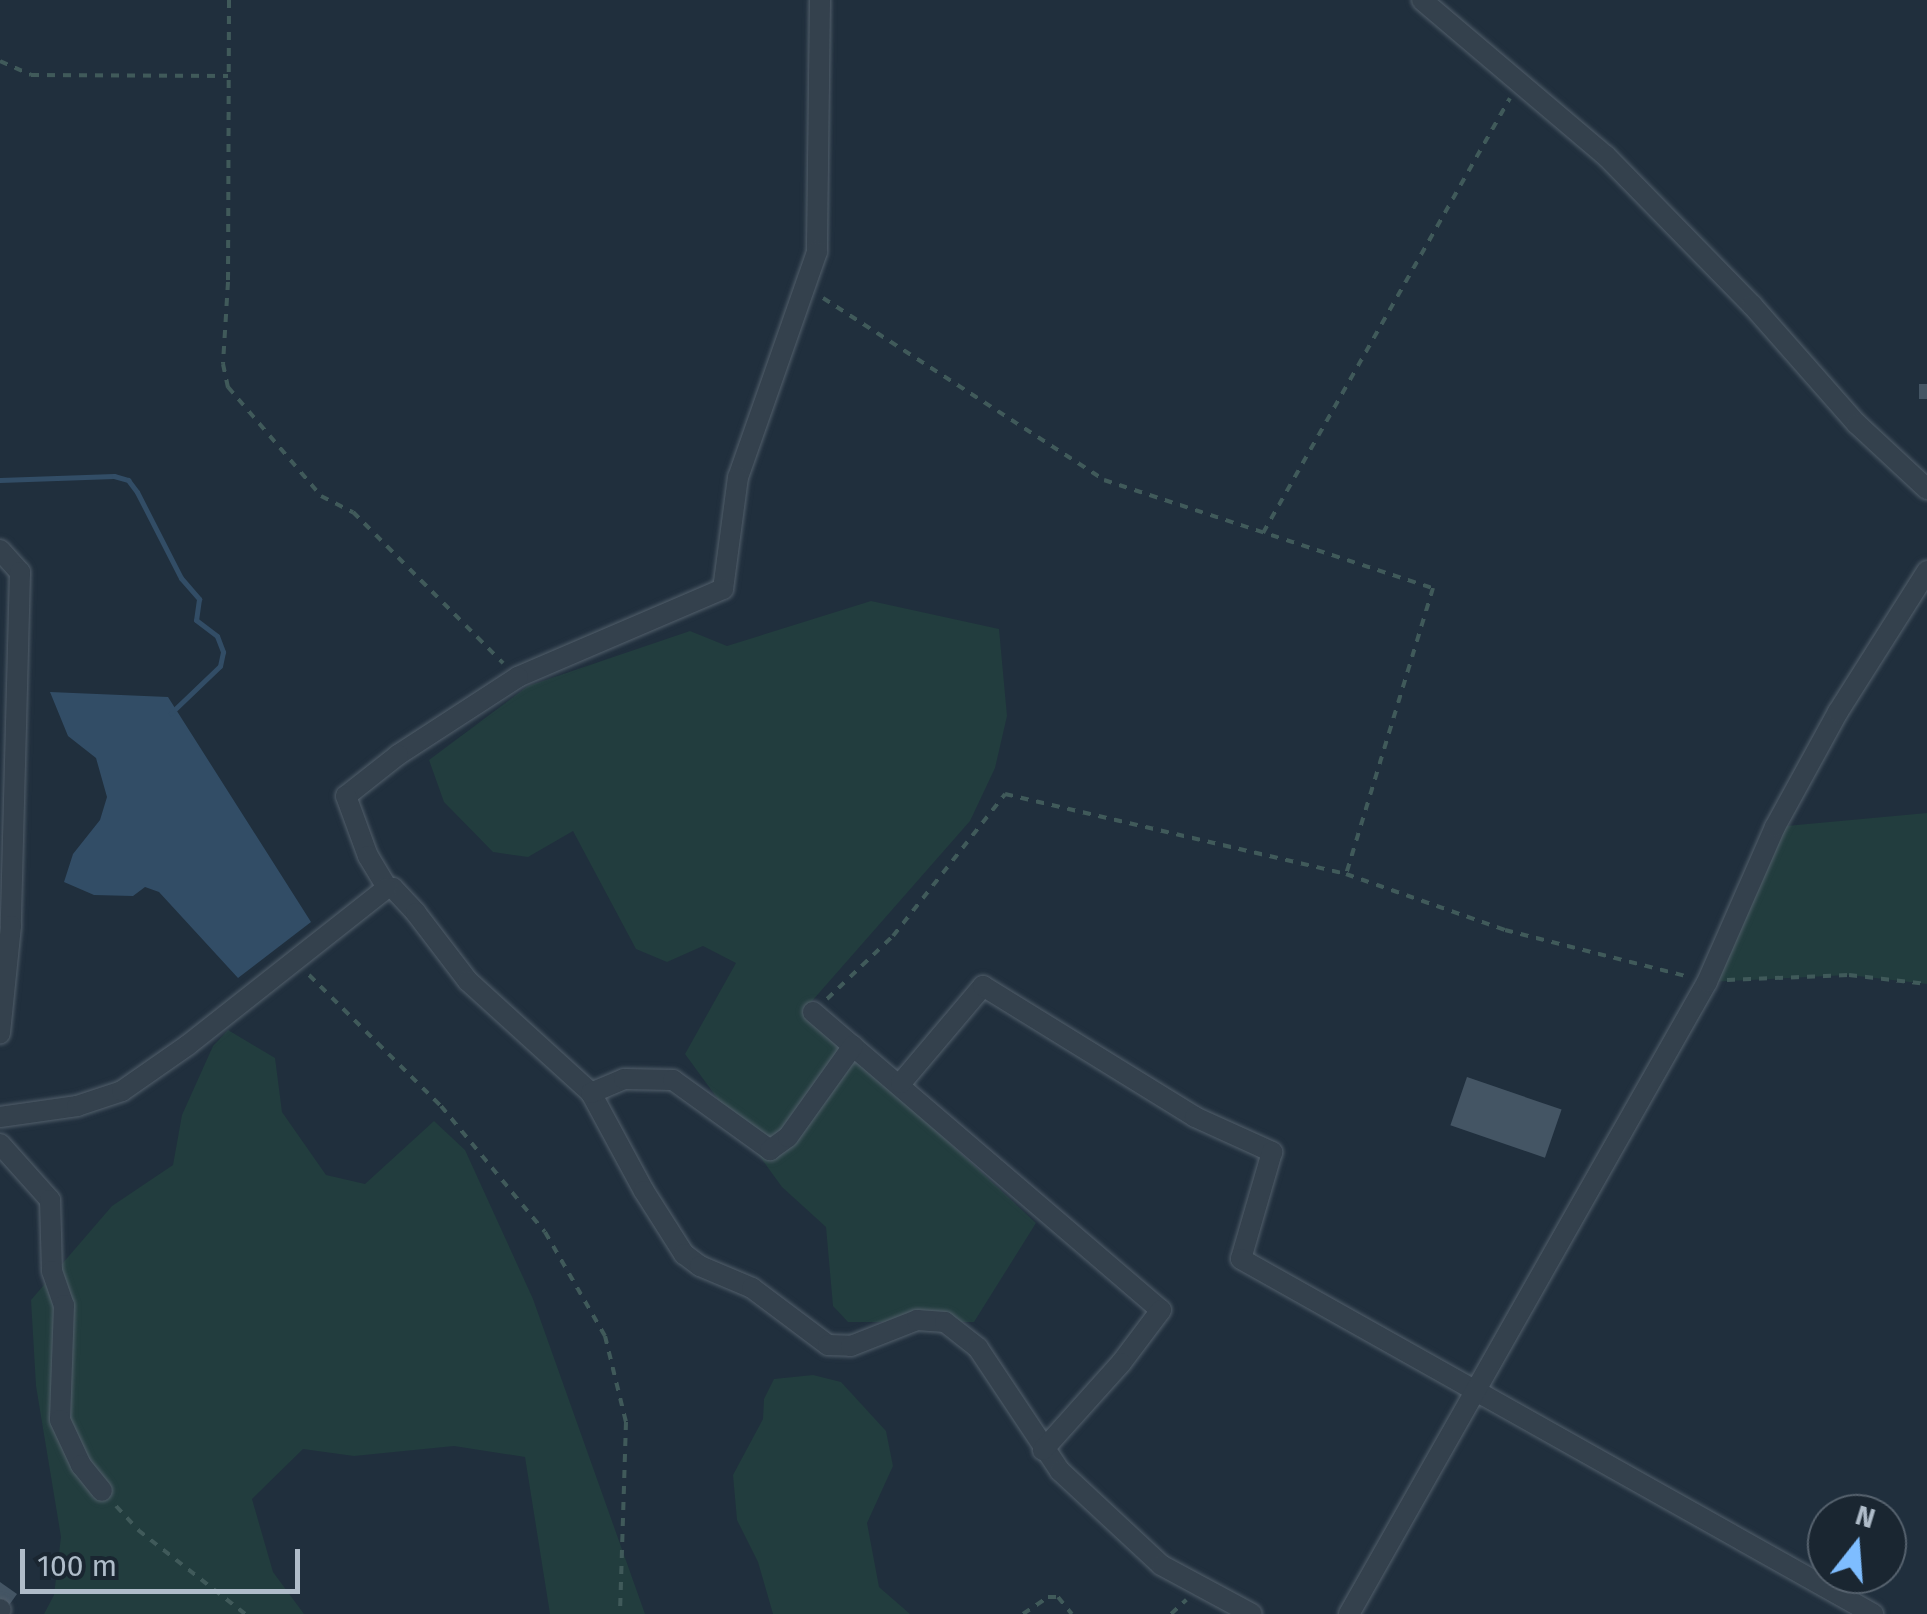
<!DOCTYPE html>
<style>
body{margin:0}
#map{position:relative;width:1927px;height:1614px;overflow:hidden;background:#202f3d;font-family:"Fira Sans",sans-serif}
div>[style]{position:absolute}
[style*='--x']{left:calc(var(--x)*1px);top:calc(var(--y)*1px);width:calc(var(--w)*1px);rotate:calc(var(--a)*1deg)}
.green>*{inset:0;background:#223d3e}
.water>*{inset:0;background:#324d66}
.stream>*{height:5px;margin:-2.5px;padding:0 2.5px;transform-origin:2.5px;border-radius:2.5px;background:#324d66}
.building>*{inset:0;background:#445564;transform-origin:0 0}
.path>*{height:4px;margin-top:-2px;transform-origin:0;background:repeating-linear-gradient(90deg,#405a5a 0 8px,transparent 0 16px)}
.roads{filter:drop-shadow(0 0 2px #525f6b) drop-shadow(0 0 2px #525f6b)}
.minor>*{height:20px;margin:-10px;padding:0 10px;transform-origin:10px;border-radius:10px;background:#34414d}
span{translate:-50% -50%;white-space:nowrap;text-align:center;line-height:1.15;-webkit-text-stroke:10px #1a2631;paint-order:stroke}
.north{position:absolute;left:1807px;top:1494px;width:100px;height:100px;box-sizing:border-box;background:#1a2631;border:2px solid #56626e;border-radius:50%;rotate:17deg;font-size:28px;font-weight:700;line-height:40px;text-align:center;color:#afbcc9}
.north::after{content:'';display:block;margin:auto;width:35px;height:45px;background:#7ebdff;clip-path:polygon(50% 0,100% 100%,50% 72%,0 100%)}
.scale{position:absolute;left:20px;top:1549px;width:280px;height:45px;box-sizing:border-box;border:5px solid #afbcc9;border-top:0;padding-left:12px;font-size:30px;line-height:35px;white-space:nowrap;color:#afbcc9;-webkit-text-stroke:8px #1a2631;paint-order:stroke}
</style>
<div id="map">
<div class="green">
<i style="clip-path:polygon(871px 601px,999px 629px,1007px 716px,995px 768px,970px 821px,805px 1009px,1036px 1223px,974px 1322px,848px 1322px,833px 1306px,826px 1227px,782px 1187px,685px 1054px,736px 963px,703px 946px,667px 962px,636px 949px,573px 831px,528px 857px,493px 852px,444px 802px,429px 760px,528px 686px,690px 631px,727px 646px)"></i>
<i style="clip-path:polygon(1927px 813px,1927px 984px,1849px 975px,1707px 982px,1775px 827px)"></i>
<i style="clip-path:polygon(228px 1030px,275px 1058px,282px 1112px,326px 1175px,365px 1184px,434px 1121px,465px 1150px,533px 1299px,645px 1614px,550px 1614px,525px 1457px,454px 1446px,354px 1456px,303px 1449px,252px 1499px,273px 1572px,304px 1614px,44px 1614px,54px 1595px,61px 1537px,36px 1386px,31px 1300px,112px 1206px,173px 1165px,182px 1115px,213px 1046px)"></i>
<i style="clip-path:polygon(813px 1375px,841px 1382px,886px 1431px,893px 1466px,867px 1523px,879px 1587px,910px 1614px,773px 1614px,758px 1562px,737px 1520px,733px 1475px,763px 1419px,764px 1399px,774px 1379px)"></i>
</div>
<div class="water">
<i style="clip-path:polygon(50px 692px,168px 697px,311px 922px,238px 978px,159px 892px,145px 887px,133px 896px,94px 895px,64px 882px,73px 854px,100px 820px,107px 797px,96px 758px,68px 736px)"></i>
</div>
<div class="stream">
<i style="--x:0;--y:480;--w:114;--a:-2"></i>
<i style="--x:114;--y:476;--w:15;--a:16"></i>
<i style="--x:128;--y:480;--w:15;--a:53"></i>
<i style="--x:137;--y:492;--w:97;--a:62.9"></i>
<i style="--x:181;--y:578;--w:28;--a:49"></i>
<i style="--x:199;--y:599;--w:21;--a:98"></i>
<i style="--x:196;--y:620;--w:26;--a:37"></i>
<i style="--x:217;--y:636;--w:17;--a:69"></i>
<i style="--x:223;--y:652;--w:14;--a:102"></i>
<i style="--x:220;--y:666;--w:68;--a:136.2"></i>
</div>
<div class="building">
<i style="left:1927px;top:384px;width:15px;height:8px;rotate:90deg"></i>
<i style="left:1467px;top:1077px;width:100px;height:51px;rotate:19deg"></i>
<i style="clip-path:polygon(0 1582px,17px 1594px,7px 1608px,0 1603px)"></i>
</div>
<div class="path">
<i style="--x:229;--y:0;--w:282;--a:90.2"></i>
<i style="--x:228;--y:282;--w:82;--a:93.5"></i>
<i style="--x:223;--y:364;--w:24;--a:78"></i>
<i style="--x:228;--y:387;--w:143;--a:49.5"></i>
<i style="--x:321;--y:496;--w:36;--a:27"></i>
<i style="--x:353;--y:512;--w:213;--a:45.2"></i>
<i style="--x:0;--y:61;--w:34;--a:24"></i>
<i style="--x:31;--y:75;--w:197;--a:0.3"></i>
<i style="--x:823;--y:298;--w:335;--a:32.9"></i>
<i style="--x:1104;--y:480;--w:346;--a:18.2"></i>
<i style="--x:1433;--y:588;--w:299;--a:106.9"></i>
<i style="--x:1263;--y:533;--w:500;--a:-60.41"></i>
<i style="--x:309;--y:975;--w:186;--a:44.8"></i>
<i style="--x:441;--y:1106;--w:163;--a:50.5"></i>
<i style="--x:545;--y:1232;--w:120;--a:60"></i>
<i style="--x:605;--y:1336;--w:89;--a:76.3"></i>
<i style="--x:626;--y:1422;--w:192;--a:91.8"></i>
<i style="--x:1727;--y:980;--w:122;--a:-2.3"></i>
<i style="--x:1849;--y:975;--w:79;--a:6.6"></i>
<i style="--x:827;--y:999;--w:91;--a:-43.7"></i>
<i style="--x:893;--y:936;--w:181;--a:-51.7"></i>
<i style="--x:1005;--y:794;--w:350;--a:13.2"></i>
<i style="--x:1346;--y:874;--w:169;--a:19.4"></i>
<i style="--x:1505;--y:930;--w:190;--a:14.3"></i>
<i style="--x:116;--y:1506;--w:33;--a:47"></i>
<i style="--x:138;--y:1530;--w:136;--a:38.1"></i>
<i style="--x:1023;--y:1614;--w:30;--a:-34"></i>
<i style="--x:1048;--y:1597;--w:10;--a:0"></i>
<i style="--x:1058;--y:1597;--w:22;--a:51"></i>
<i style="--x:1171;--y:1614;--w:21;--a:-43"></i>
</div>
<div class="roads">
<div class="minor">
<i style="--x:820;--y:0;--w:252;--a:90.7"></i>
<i style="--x:817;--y:252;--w:238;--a:109.3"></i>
<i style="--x:738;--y:477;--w:113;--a:97.6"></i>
<i style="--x:723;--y:589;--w:223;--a:156.8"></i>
<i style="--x:518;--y:677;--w:143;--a:147"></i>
<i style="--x:398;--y:755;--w:66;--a:141.7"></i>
<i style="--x:346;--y:796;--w:64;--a:69.9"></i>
<i style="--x:368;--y:856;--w:37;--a:59"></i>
<i style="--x:387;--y:888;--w:6;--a:0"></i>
<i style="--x:393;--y:888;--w:34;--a:47"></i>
<i style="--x:416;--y:913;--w:86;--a:52.6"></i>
<i style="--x:468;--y:981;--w:166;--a:42.3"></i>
<i style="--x:591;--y:1093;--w:111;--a:61.6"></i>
<i style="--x:644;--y:1191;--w:75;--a:57.6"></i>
<i style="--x:684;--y:1254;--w:20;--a:37"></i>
<i style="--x:700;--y:1266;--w:56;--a:22.9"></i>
<i style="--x:752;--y:1288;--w:95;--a:36.9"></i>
<i style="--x:828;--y:1345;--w:23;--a:2"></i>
<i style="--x:851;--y:1346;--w:71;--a:-21.5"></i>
<i style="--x:917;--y:1320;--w:28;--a:4"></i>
<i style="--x:945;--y:1322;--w:42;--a:38.2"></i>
<i style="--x:978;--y:1348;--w:148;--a:56.3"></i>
<i style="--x:1060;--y:1471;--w:138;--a:42.9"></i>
<i style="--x:1161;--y:1565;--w:103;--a:28.3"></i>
<i style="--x:1422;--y:0;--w:241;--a:40.3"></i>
<i style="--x:1606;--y:156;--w:209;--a:45.6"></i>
<i style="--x:1752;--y:305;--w:159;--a:48.6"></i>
<i style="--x:1857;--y:424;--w:96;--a:42.9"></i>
<i style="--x:0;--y:550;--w:30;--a:48"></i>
<i style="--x:20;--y:572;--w:354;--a:91.5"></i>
<i style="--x:11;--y:926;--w:108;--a:95.9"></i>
<i style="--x:813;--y:1012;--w:458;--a:40.6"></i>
<i style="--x:1161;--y:1310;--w:66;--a:127"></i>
<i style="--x:1121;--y:1363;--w:117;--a:131.9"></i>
<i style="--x:901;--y:1083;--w:127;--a:-49.8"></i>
<i style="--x:983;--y:986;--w:249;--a:31.7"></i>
<i style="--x:1195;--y:1117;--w:85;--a:24.4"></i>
<i style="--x:1272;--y:1152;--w:111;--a:106.2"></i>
<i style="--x:1241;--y:1259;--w:725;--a:29.32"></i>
<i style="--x:591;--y:1093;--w:36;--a:-23"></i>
<i style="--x:624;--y:1079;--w:49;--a:1.2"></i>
<i style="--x:673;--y:1080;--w:120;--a:35.8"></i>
<i style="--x:770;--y:1150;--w:22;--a:-36"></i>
<i style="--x:788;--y:1137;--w:112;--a:-54.5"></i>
<i style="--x:0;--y:1117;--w:78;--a:-8.1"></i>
<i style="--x:77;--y:1106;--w:47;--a:-18.4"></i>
<i style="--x:122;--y:1091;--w:80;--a:-34.9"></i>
<i style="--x:188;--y:1045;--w:253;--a:-38.3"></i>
<i style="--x:0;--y:1144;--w:75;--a:48.2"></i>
<i style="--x:50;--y:1200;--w:71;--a:88.4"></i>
<i style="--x:52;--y:1271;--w:36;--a:71"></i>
<i style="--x:64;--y:1305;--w:115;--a:92"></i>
<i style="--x:60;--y:1420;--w:50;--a:65"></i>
<i style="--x:81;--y:1465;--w:33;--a:51"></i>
<i style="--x:0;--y:1609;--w:1;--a:45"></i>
<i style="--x:1349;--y:1614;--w:726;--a:-60.47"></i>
<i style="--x:1707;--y:982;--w:169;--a:-66.3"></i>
<i style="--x:1775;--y:827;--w:131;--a:-61.3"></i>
<i style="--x:1838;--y:712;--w:167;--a:-57.7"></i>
</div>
</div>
<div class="north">N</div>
<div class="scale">100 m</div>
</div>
